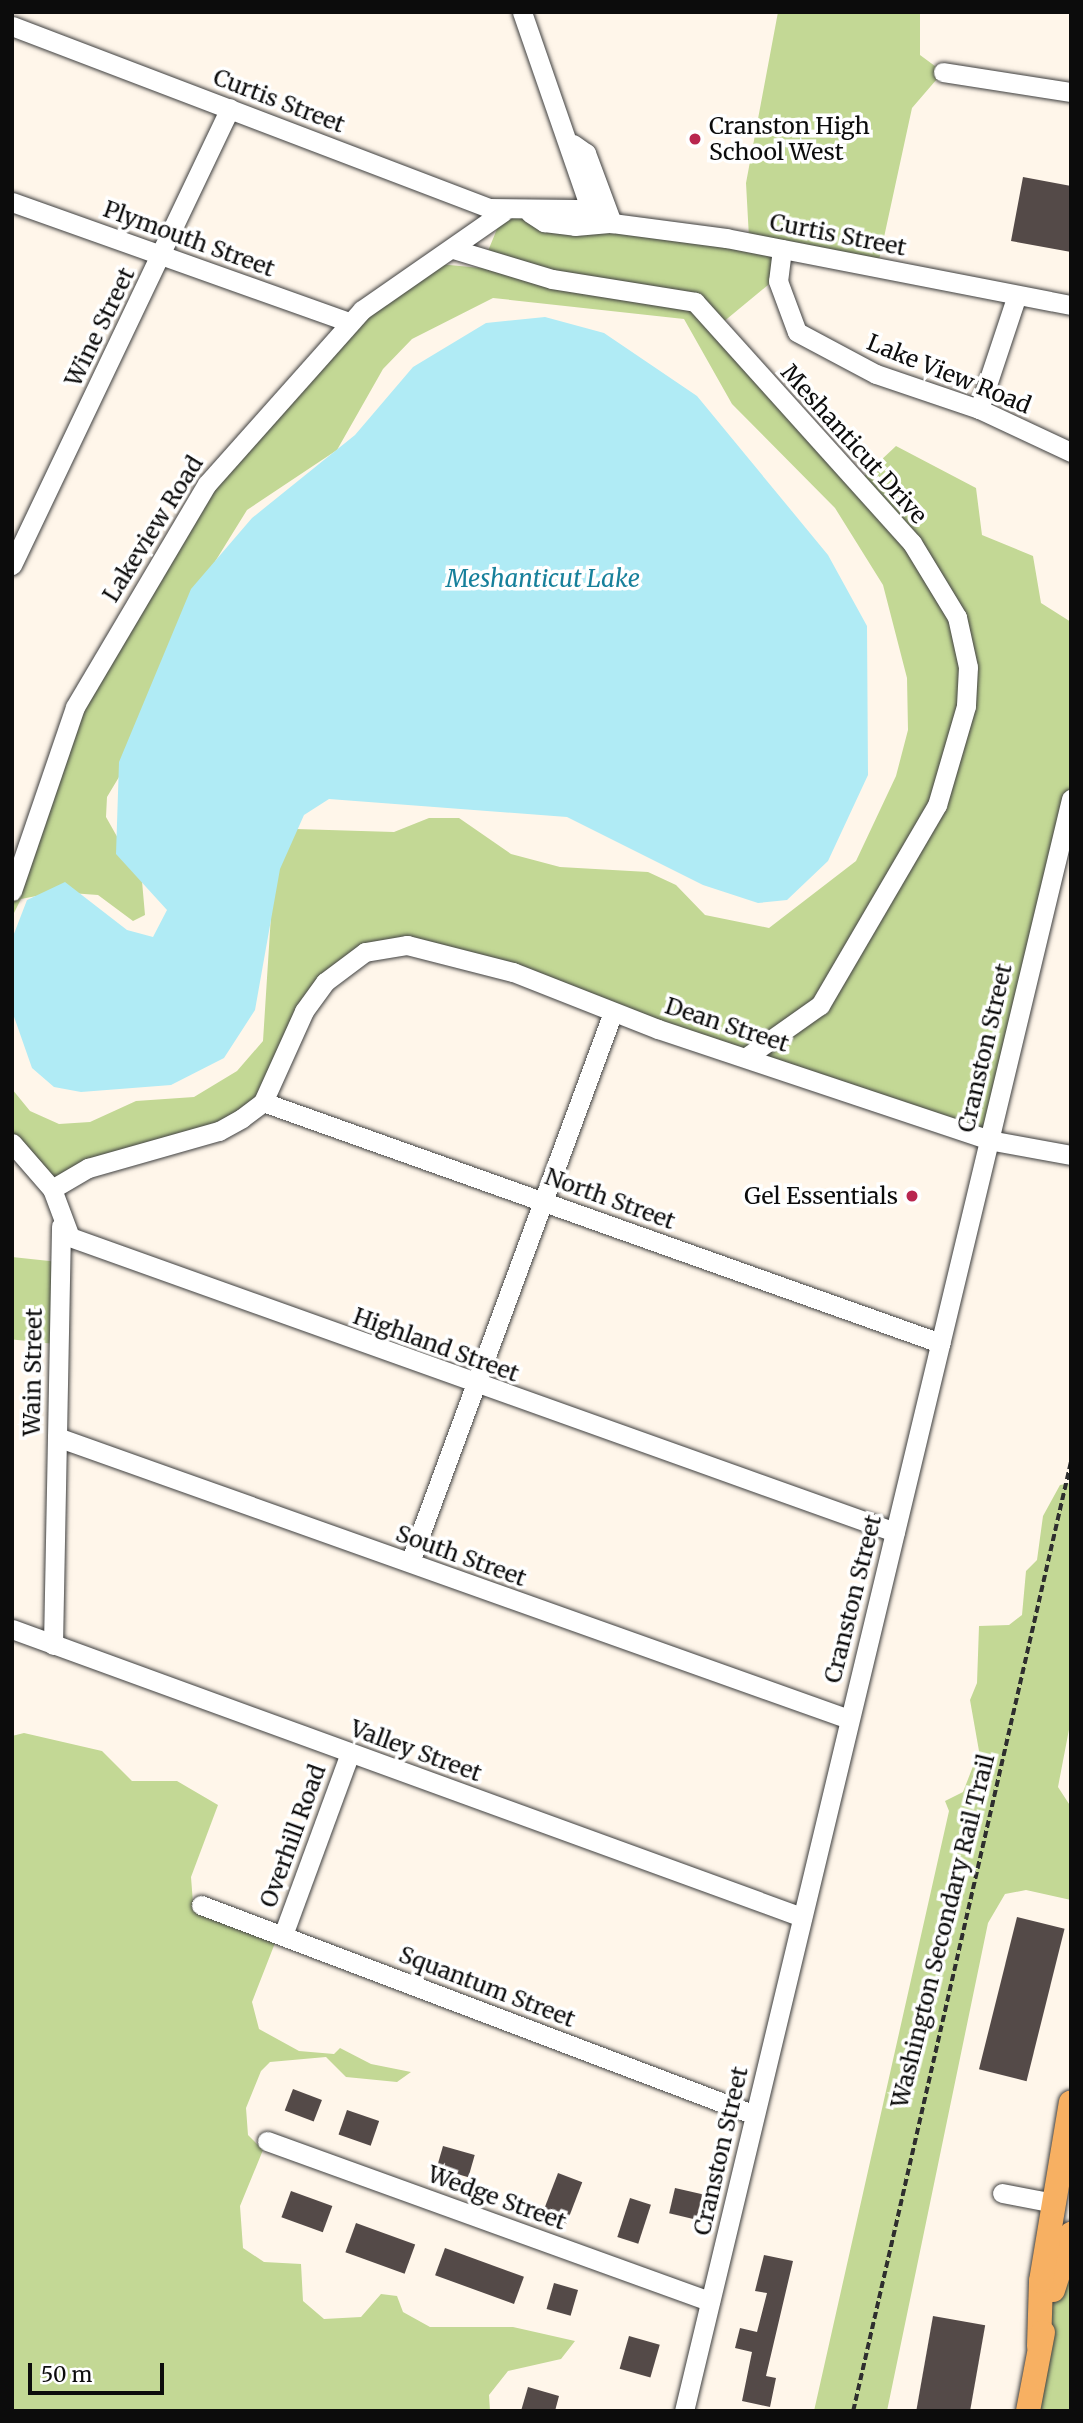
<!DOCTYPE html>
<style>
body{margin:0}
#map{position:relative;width:1083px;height:2423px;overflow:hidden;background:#fff6ea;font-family:Merriweather,serif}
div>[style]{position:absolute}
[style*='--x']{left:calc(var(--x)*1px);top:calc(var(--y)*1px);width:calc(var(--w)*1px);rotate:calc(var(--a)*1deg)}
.forest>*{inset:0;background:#c3d895;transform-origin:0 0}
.water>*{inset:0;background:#b0ebf5}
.building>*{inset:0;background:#544a48;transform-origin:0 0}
.path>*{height:3.5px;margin-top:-1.75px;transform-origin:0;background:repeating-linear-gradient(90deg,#2e2e2e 0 7px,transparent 0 10.5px)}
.roads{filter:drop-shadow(0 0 2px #3f3f3f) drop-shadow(0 0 2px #3f3f3f)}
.minor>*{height:19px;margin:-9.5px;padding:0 9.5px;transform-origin:9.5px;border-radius:9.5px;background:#fff}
.major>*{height:24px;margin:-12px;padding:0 12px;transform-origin:12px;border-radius:12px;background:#f7b062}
.dots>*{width:19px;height:19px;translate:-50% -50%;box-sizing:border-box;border:4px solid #fff;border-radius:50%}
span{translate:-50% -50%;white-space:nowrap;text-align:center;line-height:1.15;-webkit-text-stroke:7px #fff;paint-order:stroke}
.street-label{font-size:23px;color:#0c0c0c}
.poi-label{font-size:23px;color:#0c0c0c}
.left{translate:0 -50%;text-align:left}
.right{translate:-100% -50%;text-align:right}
.water-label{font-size:24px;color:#17809b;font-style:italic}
.frame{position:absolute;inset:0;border:14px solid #0c0c0c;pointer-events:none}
.scale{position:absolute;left:28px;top:2363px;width:136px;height:32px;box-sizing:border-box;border:4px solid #0c0c0c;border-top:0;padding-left:9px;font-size:21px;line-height:24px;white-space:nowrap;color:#0c0c0c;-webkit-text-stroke:5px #fff;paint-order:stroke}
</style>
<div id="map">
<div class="forest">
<i style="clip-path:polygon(778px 12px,920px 12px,920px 55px,943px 72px,912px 108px,878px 265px,783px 248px,779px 276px,722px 323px,862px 478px,896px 446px,976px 488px,982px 535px,1033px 556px,1041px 603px,1071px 622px,1071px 805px,991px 1132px,410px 943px,339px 968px,268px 1092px,242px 1116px,54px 1186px,12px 1141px,12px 1089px,30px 1111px,59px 1124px,90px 1122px,136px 1101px,194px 1097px,237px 1071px,263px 1041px,274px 868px,296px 829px,394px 832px,429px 818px,459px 818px,511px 854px,560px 867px,648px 872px,676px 885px,705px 915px,769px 928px,856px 861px,896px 776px,908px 730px,907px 678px,883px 585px,835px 508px,732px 404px,684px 319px,493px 298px,412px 339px,383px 369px,337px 450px,247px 510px,190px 602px,137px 747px,107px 797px,106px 817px,142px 881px,145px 915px,133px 921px,98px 895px,57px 892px,21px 899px,12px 917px,12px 890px,74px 706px,159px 557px,337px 336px,439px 264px,481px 268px,504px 212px,749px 238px,746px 183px)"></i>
<i style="left:12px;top:1257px;width:47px;height:82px;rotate:6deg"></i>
<i style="clip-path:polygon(1071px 1483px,1071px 1719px,1058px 1787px,1071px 1807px,1071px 1900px,1026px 1890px,1005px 1894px,988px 1923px,887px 2411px,814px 2411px,949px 1811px,945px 1801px,963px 1792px,979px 1751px,970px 1700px,977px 1683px,979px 1626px,1009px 1625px,1022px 1615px,1026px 1571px,1037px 1560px,1043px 1516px,1060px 1485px)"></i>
<i style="clip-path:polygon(24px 1733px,102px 1751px,132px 1781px,177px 1781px,218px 1805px,191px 1877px,193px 1903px,275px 1943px,252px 2002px,259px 2029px,299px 2051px,334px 2054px,340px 2048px,371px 2064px,411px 2072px,397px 2082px,346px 2077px,326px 2057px,270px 2062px,261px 2071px,246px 2108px,248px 2135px,263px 2150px,240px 2206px,243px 2248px,264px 2262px,301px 2264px,303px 2301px,324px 2319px,361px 2317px,381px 2294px,397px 2296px,403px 2312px,430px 2327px,513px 2327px,575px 2341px,561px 2359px,508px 2371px,489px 2395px,490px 2411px,12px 2411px,12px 1736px)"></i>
<i style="clip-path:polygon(1071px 2239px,1071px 2411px,1029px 2411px,1042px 2328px)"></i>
</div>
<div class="water">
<i style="clip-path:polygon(545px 317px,604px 333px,697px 396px,828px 555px,867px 626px,868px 775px,828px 861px,787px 900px,758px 903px,703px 885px,567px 817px,329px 799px,304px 815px,280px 869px,255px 1010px,224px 1058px,171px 1085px,81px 1092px,54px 1087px,32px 1068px,12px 1011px,12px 939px,27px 900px,65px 882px,127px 930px,153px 937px,167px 910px,116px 854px,119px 762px,191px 589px,252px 518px,355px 435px,413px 367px,486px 323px)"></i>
</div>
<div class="building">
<i style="clip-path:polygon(1023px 177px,1071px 186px,1071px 252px,1011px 241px)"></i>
<i style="left:1017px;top:1917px;width:49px;height:157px;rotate:14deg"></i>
<i style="left:293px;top:2089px;width:31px;height:23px;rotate:21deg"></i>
<i style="left:347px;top:2110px;width:34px;height:26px;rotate:19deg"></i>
<i style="left:443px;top:2146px;width:33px;height:23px;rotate:16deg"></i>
<i style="left:558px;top:2173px;width:26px;height:44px;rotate:21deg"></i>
<i style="left:675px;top:2188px;width:28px;height:26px;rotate:13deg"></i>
<i style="left:291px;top:2191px;width:44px;height:28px;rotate:20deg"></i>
<i style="left:630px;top:2198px;width:22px;height:41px;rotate:18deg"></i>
<i style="left:356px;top:2223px;width:63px;height:31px;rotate:20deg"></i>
<i style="left:445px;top:2248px;width:84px;height:29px;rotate:20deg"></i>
<i style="clip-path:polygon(764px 2255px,793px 2261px,766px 2376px,776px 2378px,770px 2407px,742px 2401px,752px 2352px,735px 2348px,740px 2328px,757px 2332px,767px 2293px,755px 2291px)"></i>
<i style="left:554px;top:2283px;width:25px;height:27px;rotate:16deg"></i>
<i style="left:933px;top:2316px;width:53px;height:96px;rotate:10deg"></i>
<i style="left:629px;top:2336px;width:32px;height:34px;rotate:16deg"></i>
<i style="clip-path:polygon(528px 2387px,559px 2396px,555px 2411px,521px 2411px)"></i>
</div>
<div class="path">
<i style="--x:853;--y:2411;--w:975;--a:-77.08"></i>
</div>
<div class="roads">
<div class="minor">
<i style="--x:522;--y:12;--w:223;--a:70.9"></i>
<i style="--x:12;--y:26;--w:511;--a:20.88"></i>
<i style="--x:489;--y:208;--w:87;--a:0.7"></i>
<i style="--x:576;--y:209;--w:24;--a:36"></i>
<i style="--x:943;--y:72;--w:130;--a:8.9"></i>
<i style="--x:573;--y:144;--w:16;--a:35"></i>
<i style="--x:586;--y:153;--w:75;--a:69.6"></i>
<i style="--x:12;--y:202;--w:358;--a:19.6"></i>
<i style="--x:530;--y:213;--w:17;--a:33"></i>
<i style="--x:544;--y:222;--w:31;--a:7"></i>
<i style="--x:575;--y:226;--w:37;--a:-5"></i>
<i style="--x:612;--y:223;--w:115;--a:7.5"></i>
<i style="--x:726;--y:238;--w:351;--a:11"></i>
<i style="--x:453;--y:249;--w:103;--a:16.9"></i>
<i style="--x:552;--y:279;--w:145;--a:9.1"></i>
<i style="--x:695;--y:302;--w:324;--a:48"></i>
<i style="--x:912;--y:543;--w:87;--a:58.7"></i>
<i style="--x:957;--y:617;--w:51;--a:77.6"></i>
<i style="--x:968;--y:667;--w:39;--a:93"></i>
<i style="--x:966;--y:706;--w:103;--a:106.3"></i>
<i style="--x:937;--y:805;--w:232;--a:120.3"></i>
<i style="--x:820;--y:1005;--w:88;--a:144.7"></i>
<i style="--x:782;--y:249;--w:32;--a:97"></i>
<i style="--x:778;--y:281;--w:54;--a:69.6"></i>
<i style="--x:797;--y:332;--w:89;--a:28"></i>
<i style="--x:876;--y:374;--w:109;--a:18.8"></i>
<i style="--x:979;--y:409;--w:102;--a:25.1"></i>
<i style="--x:979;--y:409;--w:120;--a:-71.6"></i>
<i style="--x:12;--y:565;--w:506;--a:-64.5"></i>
<i style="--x:12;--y:891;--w:194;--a:-71.1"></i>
<i style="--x:75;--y:707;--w:259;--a:-59.4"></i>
<i style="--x:207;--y:484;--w:233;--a:-48.3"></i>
<i style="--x:362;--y:310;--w:172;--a:-34.8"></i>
<i style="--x:263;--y:1102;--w:719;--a:19.59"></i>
<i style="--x:12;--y:1143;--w:61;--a:49"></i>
<i style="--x:52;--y:1189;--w:51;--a:69.4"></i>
<i style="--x:70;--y:1237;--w:876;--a:19.68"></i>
<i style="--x:52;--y:1189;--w:42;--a:-30.3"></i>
<i style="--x:88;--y:1168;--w:136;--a:-15.8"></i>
<i style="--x:219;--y:1131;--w:26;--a:-29"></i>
<i style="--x:242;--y:1118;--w:26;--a:-37"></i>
<i style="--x:263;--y:1102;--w:100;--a:-65.7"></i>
<i style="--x:304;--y:1011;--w:36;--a:-54"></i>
<i style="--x:325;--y:982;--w:50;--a:-36.9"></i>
<i style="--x:365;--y:952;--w:43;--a:-9.5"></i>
<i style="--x:407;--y:945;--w:109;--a:14.3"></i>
<i style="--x:513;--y:972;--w:156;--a:21.5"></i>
<i style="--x:658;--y:1029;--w:349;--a:18.5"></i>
<i style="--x:989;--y:1140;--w:83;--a:10.4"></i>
<i style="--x:57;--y:1437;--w:841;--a:19.6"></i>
<i style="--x:410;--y:1562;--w:586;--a:-69.74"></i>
<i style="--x:12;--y:1629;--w:841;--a:20.03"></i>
<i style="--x:53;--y:1645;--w:419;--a:-88.9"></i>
<i style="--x:201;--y:1905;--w:592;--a:20.76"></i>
<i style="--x:283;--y:1935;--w:194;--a:-69.8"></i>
<i style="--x:267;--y:2141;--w:471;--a:19.9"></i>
<i style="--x:1002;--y:2193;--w:53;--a:10.9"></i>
<i style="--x:684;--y:2411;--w:1658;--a:-76.5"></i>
</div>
<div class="major">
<i style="--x:1053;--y:2290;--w:59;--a:-72.2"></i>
<i style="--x:1039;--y:2346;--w:65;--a:-88.2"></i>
<i style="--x:1041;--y:2281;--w:181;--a:-80.5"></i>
<i style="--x:1028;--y:2411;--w:80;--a:-79.2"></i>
</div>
</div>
<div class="dots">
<i style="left:695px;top:139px;background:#b9264f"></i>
<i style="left:912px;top:1196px;background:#b9264f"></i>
</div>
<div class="street-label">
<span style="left:279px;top:101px;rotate:21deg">Curtis Street</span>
<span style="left:838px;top:235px;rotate:11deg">Curtis Street</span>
<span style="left:189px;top:239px;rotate:20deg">Plymouth Street</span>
<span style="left:100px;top:327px;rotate:-64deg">Wine Street</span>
<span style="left:949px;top:374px;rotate:22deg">Lake View Road</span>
<span style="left:854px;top:444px;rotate:48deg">Meshanticut Drive</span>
<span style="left:153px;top:529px;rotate:-58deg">Lakeview Road</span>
<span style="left:727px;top:1025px;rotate:18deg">Dean Street</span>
<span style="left:985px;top:1048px;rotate:-77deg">Cranston Street</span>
<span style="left:610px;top:1199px;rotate:20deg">North Street</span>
<span style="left:436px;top:1345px;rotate:20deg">Highland Street</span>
<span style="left:33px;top:1372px;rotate:-89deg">Wain Street</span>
<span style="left:461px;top:1556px;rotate:20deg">South Street</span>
<span style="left:853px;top:1599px;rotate:-76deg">Cranston Street</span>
<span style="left:416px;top:1751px;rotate:20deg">Valley Street</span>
<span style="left:293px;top:1836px;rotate:-70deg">Overhill Road</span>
<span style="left:943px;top:1931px;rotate:-76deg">Washington Secondary Rail Trail</span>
<span style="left:487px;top:1987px;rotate:21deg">Squantum Street</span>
<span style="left:721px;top:2151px;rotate:-77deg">Cranston Street</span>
<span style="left:497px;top:2198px;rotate:20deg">Wedge Street</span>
</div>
<div class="poi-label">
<span class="left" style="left:709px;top:139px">Cranston High<br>School West</span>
<span class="right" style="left:898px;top:1196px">Gel Essentials</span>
</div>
<div class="water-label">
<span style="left:543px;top:579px">Meshanticut Lake</span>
</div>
<div class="frame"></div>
<div class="scale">50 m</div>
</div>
